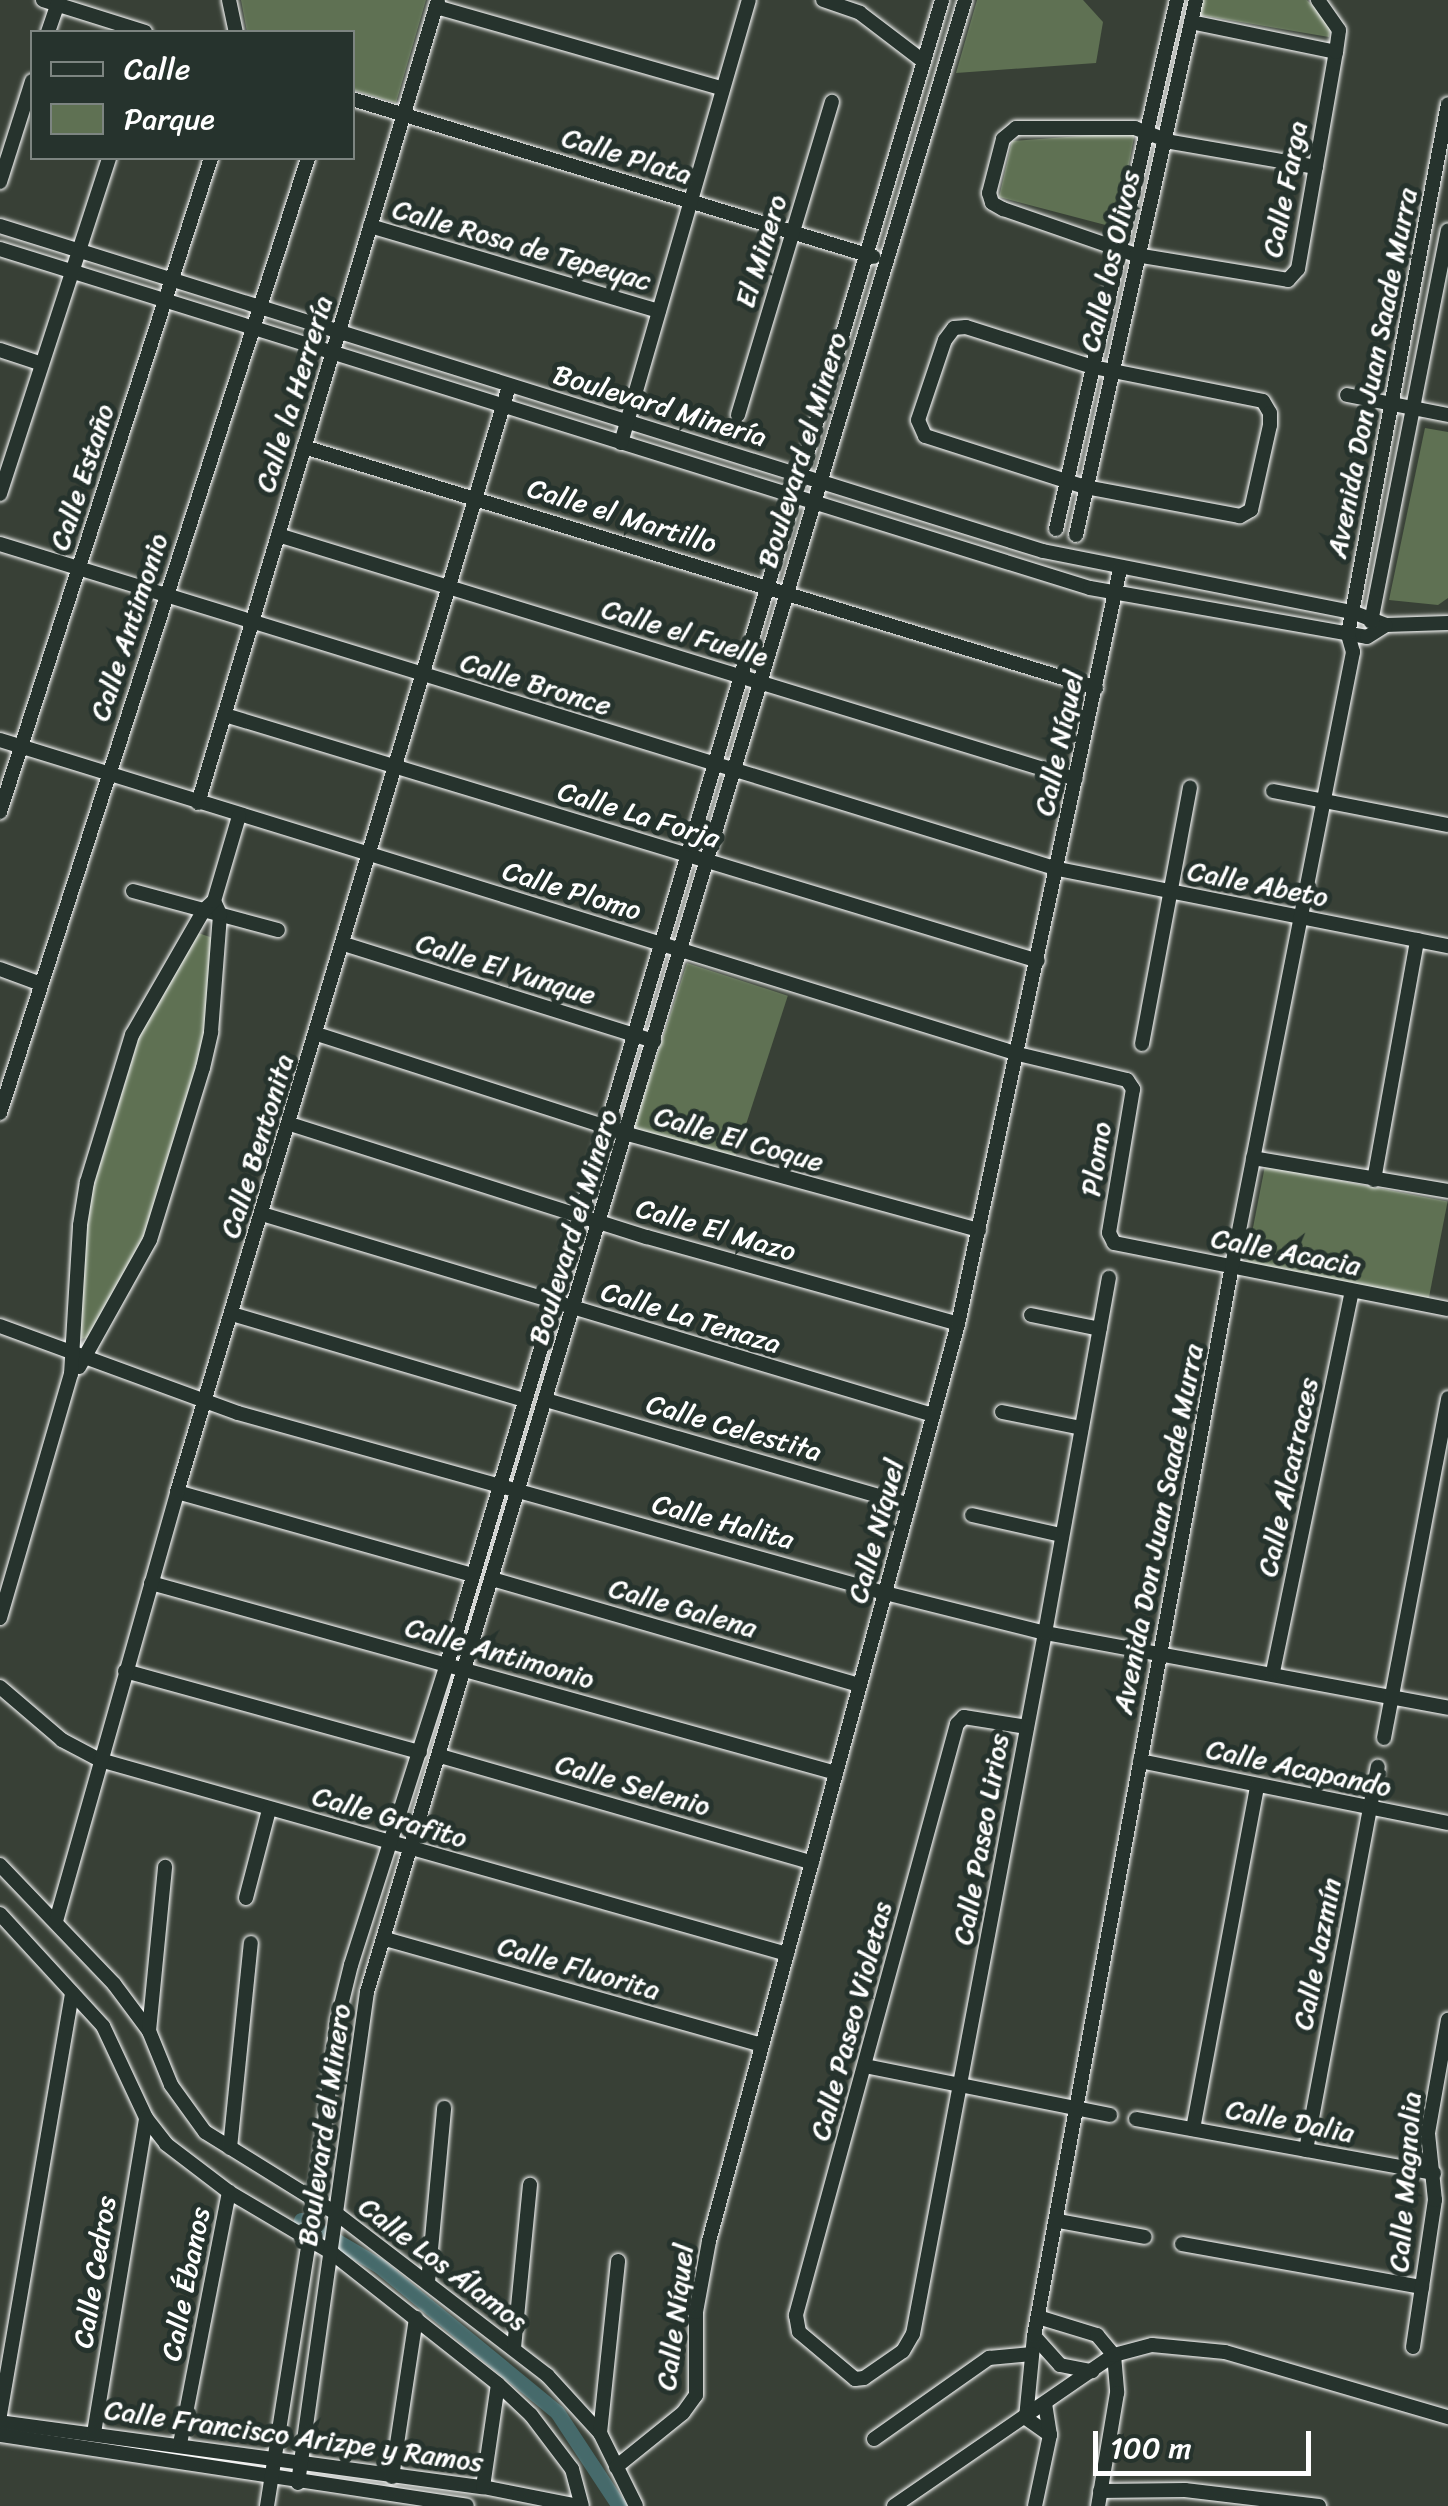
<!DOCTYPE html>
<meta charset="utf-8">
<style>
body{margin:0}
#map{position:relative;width:1448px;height:2506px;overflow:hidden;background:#384036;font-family:Sriracha,sans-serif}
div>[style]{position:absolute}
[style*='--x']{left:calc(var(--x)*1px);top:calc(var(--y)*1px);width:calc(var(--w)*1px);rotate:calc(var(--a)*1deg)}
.green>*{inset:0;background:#5f7153;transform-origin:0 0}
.canal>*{height:15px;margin:-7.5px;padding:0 7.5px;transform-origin:7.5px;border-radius:7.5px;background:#466a6b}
.roads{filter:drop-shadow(0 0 2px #fff) drop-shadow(0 0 2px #fff)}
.minor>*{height:14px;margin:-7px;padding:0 7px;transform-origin:7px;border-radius:7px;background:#26332d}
span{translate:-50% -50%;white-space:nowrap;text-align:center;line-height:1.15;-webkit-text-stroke:10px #26332d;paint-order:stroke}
.street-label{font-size:28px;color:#fff}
.legend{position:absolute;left:30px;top:30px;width:325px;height:130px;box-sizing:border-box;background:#26332d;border:2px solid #7d8581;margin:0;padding:12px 18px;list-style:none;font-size:30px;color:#fff}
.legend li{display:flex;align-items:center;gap:20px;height:50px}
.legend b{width:50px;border:2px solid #7d8581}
.scale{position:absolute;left:1093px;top:2431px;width:218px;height:45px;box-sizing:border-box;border:5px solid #fff;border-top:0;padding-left:12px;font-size:30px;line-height:35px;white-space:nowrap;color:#fff;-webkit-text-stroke:8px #26332d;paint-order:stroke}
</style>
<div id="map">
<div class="green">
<i style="clip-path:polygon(241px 0,426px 0,396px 103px,353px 90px,352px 32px,247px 32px)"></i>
<i style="clip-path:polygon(977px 0,1083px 0,1103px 22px,1096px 63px,956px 73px)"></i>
<i style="clip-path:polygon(1202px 0,1307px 0,1331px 24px,1329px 37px,1199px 15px)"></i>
<i style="clip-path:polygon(1135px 132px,1117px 228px,999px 197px,1012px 141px)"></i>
<i style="clip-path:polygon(1425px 428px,1448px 432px,1448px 598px,1438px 605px,1389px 600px)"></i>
<i style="clip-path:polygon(198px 933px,213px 938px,206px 1036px,149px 1237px,95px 1337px,79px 1339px,87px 1207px,141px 1029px)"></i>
<i style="left:687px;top:963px;width:106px;height:174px;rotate:18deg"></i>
<i style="left:1265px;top:1166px;width:186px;height:99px;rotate:11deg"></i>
</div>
<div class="canal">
<i style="--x:301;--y:2220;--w:89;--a:30.3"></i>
<i style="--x:378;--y:2265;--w:232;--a:39.4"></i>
<i style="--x:557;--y:2412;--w:113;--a:56.6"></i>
</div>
<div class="roads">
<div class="minor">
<i style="--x:43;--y:0;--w:107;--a:17.4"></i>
<i style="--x:229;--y:0;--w:33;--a:78"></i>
<i style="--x:823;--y:0;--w:39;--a:19"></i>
<i style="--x:860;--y:13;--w:79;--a:37.3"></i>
<i style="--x:436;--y:7;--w:298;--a:15.9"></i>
<i style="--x:1191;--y:22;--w:148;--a:11.7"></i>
<i style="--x:48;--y:32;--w:34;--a:-71"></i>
<i style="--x:352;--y:99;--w:545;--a:16.84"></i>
<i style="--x:1316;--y:167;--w:147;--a:-170.2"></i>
<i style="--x:1171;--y:142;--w:39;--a:-159"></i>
<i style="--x:1135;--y:128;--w:119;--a:180"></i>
<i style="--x:1016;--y:128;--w:17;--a:140"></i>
<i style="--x:1003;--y:139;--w:56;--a:104.5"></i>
<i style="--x:989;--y:193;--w:10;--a:73"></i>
<i style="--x:992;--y:203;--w:13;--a:29"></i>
<i style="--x:1003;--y:209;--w:141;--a:19.1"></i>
<i style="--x:1136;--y:255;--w:154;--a:9.3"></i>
<i style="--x:1288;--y:280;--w:15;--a:-48"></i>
<i style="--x:1298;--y:269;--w:220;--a:-80.1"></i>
<i style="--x:1336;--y:52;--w:22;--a:-82"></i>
<i style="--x:1339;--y:30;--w:37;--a:-125"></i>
<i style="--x:0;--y:182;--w:106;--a:-72.4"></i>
<i style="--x:0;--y:226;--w:1092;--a:17.31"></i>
<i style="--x:1043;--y:551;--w:315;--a:11.2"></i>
<i style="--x:1352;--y:612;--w:36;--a:21"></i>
<i style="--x:1386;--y:625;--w:62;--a:-1.8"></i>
<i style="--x:370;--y:226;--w:301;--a:16.4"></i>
<i style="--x:0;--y:249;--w:1141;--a:17.28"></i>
<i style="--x:1090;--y:588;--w:281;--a:10"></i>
<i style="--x:1367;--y:637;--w:22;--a:-32"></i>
<i style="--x:966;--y:327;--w:133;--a:17.5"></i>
<i style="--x:1093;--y:367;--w:173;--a:11.3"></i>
<i style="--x:1263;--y:401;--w:14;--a:60"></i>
<i style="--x:1270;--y:413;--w:12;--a:90"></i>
<i style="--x:1270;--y:425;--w:87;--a:102.6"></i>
<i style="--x:1251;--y:510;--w:13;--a:151"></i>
<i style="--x:1240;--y:516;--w:158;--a:-169.4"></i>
<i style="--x:1085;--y:487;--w:168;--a:-162.3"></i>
<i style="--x:925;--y:436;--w:17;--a:-114"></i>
<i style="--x:918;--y:420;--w:84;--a:-71.4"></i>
<i style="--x:945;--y:340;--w:15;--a:-53"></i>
<i style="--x:954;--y:328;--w:12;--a:-5"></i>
<i style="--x:0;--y:350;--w:44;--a:18.4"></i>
<i style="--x:1347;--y:395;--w:103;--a:11.2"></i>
<i style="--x:738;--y:415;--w:327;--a:-73.3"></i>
<i style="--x:621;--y:443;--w:461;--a:-73.9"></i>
<i style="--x:304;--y:447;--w:828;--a:16.92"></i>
<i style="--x:0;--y:494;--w:353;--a:-72"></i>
<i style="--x:1056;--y:529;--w:543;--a:-77.12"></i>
<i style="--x:278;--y:535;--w:834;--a:17"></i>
<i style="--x:1076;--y:535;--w:548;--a:-77.36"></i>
<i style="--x:0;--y:544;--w:1107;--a:17.08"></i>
<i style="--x:1058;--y:869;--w:398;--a:11.2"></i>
<i style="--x:1371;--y:622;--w:399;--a:-78.9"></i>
<i style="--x:225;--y:715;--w:849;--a:16.83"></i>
<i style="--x:0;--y:740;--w:1065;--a:17.14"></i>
<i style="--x:1018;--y:1054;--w:112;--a:13.4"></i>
<i style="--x:1127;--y:1080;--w:11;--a:56"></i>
<i style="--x:1133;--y:1089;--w:146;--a:99.5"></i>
<i style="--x:1109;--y:1233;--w:11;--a:63"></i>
<i style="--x:1114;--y:1243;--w:340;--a:11.2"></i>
<i style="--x:1273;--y:791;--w:178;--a:11"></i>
<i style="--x:198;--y:803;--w:838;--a:-73.36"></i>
<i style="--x:0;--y:812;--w:687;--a:-72.12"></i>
<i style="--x:133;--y:891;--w:150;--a:15.1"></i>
<i style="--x:344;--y:944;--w:325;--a:17.4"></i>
<i style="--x:0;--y:969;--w:44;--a:20.1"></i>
<i style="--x:317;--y:1034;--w:327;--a:17.8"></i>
<i style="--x:628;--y:1134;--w:364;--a:15.3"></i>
<i style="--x:1142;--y:1044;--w:261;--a:-79.4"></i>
<i style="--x:0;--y:1113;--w:1003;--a:-72.12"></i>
<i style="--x:290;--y:1124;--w:374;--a:17.6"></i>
<i style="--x:647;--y:1237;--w:323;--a:15.6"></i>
<i style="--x:1253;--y:1158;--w:198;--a:9.6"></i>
<i style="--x:1374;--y:1180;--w:244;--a:-79.8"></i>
<i style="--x:262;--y:1214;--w:700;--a:16.68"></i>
<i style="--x:232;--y:1314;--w:305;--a:16.4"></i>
<i style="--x:1031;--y:1315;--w:70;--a:11.5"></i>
<i style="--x:0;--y:1326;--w:253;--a:20.1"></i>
<i style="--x:238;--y:1413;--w:672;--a:15.55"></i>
<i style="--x:885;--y:1593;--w:165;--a:14"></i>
<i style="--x:1045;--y:1633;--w:410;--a:10.5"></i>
<i style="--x:79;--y:1367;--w:145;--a:-60.8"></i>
<i style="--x:150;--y:1240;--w:180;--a:-72.9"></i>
<i style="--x:203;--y:1068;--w:37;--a:-77"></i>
<i style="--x:211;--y:1032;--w:118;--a:-85.6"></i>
<i style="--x:220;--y:914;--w:14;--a:-115"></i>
<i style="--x:546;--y:1400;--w:378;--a:16.1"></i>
<i style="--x:1002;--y:1412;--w:81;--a:11.4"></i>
<i style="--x:177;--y:1492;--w:307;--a:15.7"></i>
<i style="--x:972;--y:1515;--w:91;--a:12.7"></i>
<i style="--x:492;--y:1579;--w:382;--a:16.1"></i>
<i style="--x:151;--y:1583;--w:711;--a:15.5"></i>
<i style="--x:0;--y:1618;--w:254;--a:-73.8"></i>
<i style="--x:71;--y:1374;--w:149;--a:-86.5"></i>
<i style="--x:80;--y:1225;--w:44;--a:-80.8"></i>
<i style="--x:87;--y:1182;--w:154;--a:-73"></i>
<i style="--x:132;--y:1035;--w:144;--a:-60.1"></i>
<i style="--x:204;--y:910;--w:13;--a:-42"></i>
<i style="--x:214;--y:901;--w:89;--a:-73.6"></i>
<i style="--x:125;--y:1671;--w:306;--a:15.4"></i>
<i style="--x:1273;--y:1672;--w:389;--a:-78.3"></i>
<i style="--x:0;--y:1687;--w:82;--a:40.5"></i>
<i style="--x:62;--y:1740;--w:43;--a:27.8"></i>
<i style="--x:100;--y:1760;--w:714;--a:15.77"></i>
<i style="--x:1027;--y:1727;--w:64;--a:-171"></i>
<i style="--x:964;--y:1717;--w:10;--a:135"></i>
<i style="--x:957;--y:1724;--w:613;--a:105.24"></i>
<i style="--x:796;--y:2315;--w:17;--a:80"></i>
<i style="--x:799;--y:2332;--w:73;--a:40"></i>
<i style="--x:855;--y:2379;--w:9;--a:-6"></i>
<i style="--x:864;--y:2378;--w:47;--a:-34.7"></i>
<i style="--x:903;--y:2351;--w:20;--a:-60"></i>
<i style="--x:913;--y:2334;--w:713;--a:-79.34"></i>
<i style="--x:1045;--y:1633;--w:361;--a:-79.8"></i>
<i style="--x:1384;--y:1738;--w:346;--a:-79.3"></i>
<i style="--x:440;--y:1756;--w:387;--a:16"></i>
<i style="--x:1140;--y:1761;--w:314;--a:11.4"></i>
<i style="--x:0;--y:1865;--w:165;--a:46.2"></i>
<i style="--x:114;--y:1984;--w:59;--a:53.3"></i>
<i style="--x:149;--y:2031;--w:58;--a:67.8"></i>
<i style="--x:171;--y:2085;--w:58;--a:54.1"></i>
<i style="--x:205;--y:2132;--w:155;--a:31.8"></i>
<i style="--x:337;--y:2214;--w:265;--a:37.5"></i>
<i style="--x:547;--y:2375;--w:79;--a:47.6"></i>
<i style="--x:600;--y:2433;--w:81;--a:63.7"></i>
<i style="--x:246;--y:1898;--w:91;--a:-75.4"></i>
<i style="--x:0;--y:1914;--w:152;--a:47.4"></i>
<i style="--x:103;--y:2026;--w:102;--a:64.9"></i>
<i style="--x:146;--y:2118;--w:33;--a:52"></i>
<i style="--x:166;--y:2144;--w:79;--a:37.3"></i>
<i style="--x:229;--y:2192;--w:120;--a:30.6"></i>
<i style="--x:332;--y:2253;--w:211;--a:38.3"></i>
<i style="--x:498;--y:2384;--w:45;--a:43.2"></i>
<i style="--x:531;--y:2415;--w:68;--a:52.8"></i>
<i style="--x:572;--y:2469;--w:38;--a:75"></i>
<i style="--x:56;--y:1921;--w:446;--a:-74.2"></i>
<i style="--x:177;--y:1492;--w:1155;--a:-73.29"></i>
<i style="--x:385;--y:1939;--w:391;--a:15.7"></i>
<i style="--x:149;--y:2031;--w:165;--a:-84.4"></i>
<i style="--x:865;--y:2066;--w:250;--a:11.3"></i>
<i style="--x:1136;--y:2119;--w:303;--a:10.3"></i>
<i style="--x:1193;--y:2129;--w:349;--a:-79.4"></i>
<i style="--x:230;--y:2148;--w:206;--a:-84.2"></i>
<i style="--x:1306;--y:2150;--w:390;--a:-79.4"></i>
<i style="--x:1058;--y:2221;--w:88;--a:10.4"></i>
<i style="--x:1182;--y:2244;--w:244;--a:10.2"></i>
<i style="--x:428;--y:2282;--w:175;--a:-84.7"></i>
<i style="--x:1038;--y:2317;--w:62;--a:17"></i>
<i style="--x:1097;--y:2335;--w:26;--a:50"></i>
<i style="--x:1114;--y:2355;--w:38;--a:85"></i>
<i style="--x:1117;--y:2393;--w:115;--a:99.5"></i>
<i style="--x:1034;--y:2336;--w:39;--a:48"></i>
<i style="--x:1060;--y:2365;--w:33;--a:11"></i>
<i style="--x:1413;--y:2347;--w:149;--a:-81.5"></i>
<i style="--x:1435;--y:2200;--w:67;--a:-96"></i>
<i style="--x:1428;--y:2133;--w:115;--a:-80"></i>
<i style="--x:514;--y:2348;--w:164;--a:-84.4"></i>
<i style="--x:0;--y:2415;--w:428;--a:-80.3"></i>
<i style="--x:0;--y:2422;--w:487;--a:7.7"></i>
<i style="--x:483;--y:2487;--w:98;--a:11.2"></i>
<i style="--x:94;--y:2433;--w:319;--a:-80.6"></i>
<i style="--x:600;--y:2433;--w:173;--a:-84"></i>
<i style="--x:0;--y:2435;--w:472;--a:8.6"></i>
<i style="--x:1050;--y:2435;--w:29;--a:-145"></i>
<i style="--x:1026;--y:2418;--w:82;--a:-84.4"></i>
<i style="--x:1034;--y:2336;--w:1088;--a:-79.52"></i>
<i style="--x:1232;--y:1266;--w:626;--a:-78.85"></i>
<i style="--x:1353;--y:652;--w:19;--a:-106"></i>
<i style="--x:1348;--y:634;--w:539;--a:-79.32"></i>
<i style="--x:874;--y:2439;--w:141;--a:-35.2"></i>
<i style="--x:989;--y:2358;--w:43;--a:-5.3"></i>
<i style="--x:180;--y:2444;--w:257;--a:-79"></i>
<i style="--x:616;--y:2467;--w:86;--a:-38.9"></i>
<i style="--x:683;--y:2413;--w:22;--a:-54"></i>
<i style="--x:696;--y:2395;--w:83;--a:-90"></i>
<i style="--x:696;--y:2312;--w:72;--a:-79.6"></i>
<i style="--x:709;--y:2241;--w:950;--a:-74.81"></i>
<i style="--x:958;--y:1324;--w:772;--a:-77.89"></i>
<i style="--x:392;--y:2477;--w:161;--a:-81.4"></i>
<i style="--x:298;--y:2483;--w:496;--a:-82"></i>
<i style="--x:367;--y:1992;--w:2080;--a:-73.29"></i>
<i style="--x:483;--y:2487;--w:104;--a:-81.7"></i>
<i style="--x:1100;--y:2491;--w:85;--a:-0.7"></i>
<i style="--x:1185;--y:2490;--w:135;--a:6.8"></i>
<i style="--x:267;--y:2506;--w:306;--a:-81"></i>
<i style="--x:315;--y:2204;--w:183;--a:-83.1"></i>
<i style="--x:337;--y:2022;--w:59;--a:-76.2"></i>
<i style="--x:351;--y:1965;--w:316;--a:-72.3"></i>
<i style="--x:447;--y:1664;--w:1736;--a:-73.43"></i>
<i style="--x:894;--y:2506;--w:267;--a:-34.5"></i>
<i style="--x:1114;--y:2355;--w:39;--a:-15"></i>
<i style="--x:1152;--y:2345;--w:73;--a:5.5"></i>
<i style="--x:1225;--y:2352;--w:232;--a:16.3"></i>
<i style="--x:1035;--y:2506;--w:73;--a:-78.1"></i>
<i style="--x:1050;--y:2435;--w:31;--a:-99"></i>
</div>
</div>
<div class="street-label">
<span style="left:627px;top:156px;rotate:17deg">Calle Plata</span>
<span style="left:1285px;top:189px;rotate:-79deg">Calle Farga</span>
<span style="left:522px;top:245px;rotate:16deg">Calle Rosa de Tepeyac</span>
<span style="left:761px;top:251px;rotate:-73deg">El Minero</span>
<span style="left:1110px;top:261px;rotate:-77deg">Calle los Olivos</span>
<span style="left:1372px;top:373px;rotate:-79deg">Avenida Don Juan Saade Murra</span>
<span style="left:294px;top:394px;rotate:-73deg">Calle la Herrería</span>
<span style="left:660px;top:406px;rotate:17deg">Boulevard Minería</span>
<span style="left:802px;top:450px;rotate:-73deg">Boulevard el Minero</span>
<span style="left:82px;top:477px;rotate:-72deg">Calle Estaño</span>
<span style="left:622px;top:516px;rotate:17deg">Calle el Martillo</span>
<span style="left:129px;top:627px;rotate:-72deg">Calle Antimonio</span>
<span style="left:685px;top:633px;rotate:17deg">Calle el Fuelle</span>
<span style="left:536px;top:684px;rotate:17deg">Calle Bronce</span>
<span style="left:1059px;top:743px;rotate:-78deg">Calle Níquel</span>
<span style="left:639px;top:815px;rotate:17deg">Calle La Forja</span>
<span style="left:1258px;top:884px;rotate:11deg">Calle Abeto</span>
<span style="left:572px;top:891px;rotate:17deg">Calle Plomo</span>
<span style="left:506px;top:969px;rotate:17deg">Calle El Yunque</span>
<span style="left:739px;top:1139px;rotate:16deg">Calle El Coque</span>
<span style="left:257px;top:1146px;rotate:-73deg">Calle Bentonita</span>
<span style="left:1096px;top:1159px;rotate:-81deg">Plomo</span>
<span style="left:573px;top:1227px;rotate:-73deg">Boulevard el Minero</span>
<span style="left:716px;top:1230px;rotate:16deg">Calle El Mazo</span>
<span style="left:1286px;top:1252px;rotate:11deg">Calle Acacia</span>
<span style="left:691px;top:1318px;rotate:17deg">Calle La Tenaza</span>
<span style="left:734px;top:1428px;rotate:16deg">Calle Celestita</span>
<span style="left:1288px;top:1477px;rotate:-78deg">Calle Alcatraces</span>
<span style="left:723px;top:1522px;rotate:15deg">Calle Halita</span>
<span style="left:1158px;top:1529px;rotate:-79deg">Avenida Don Juan Saade Murra</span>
<span style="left:876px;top:1531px;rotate:-75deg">Calle Níquel</span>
<span style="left:683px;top:1608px;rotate:16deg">Calle Galena</span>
<span style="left:500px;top:1653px;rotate:16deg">Calle Antimonio</span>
<span style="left:1299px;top:1768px;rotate:12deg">Calle Acapando</span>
<span style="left:633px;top:1785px;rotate:16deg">Calle Selenio</span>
<span style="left:390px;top:1817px;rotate:16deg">Calle Grafito</span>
<span style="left:981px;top:1839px;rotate:-80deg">Calle Paseo Lirios</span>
<span style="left:1317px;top:1954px;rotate:-79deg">Calle Jazmín</span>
<span style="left:579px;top:1968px;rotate:16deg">Calle Fluorita</span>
<span style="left:851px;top:2021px;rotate:-75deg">Calle Paseo Violetas</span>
<span style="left:1290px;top:2121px;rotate:11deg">Calle Dalia</span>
<span style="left:324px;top:2125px;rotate:-82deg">Boulevard el Minero</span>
<span style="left:1405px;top:2182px;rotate:-86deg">Calle Magnolia</span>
<span style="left:443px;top:2264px;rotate:37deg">Calle Los Álamos</span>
<span style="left:95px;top:2272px;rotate:-81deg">Calle Cedros</span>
<span style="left:186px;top:2284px;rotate:-79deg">Calle Ébanos</span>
<span style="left:675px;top:2317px;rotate:-83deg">Calle Níquel</span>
<span style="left:294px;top:2436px;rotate:8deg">Calle Francisco Arizpe y Ramos</span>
</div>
<ul class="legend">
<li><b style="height:12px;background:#26332d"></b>Calle</li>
<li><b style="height:28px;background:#5f7153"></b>Parque</li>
</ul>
<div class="scale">100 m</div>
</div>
